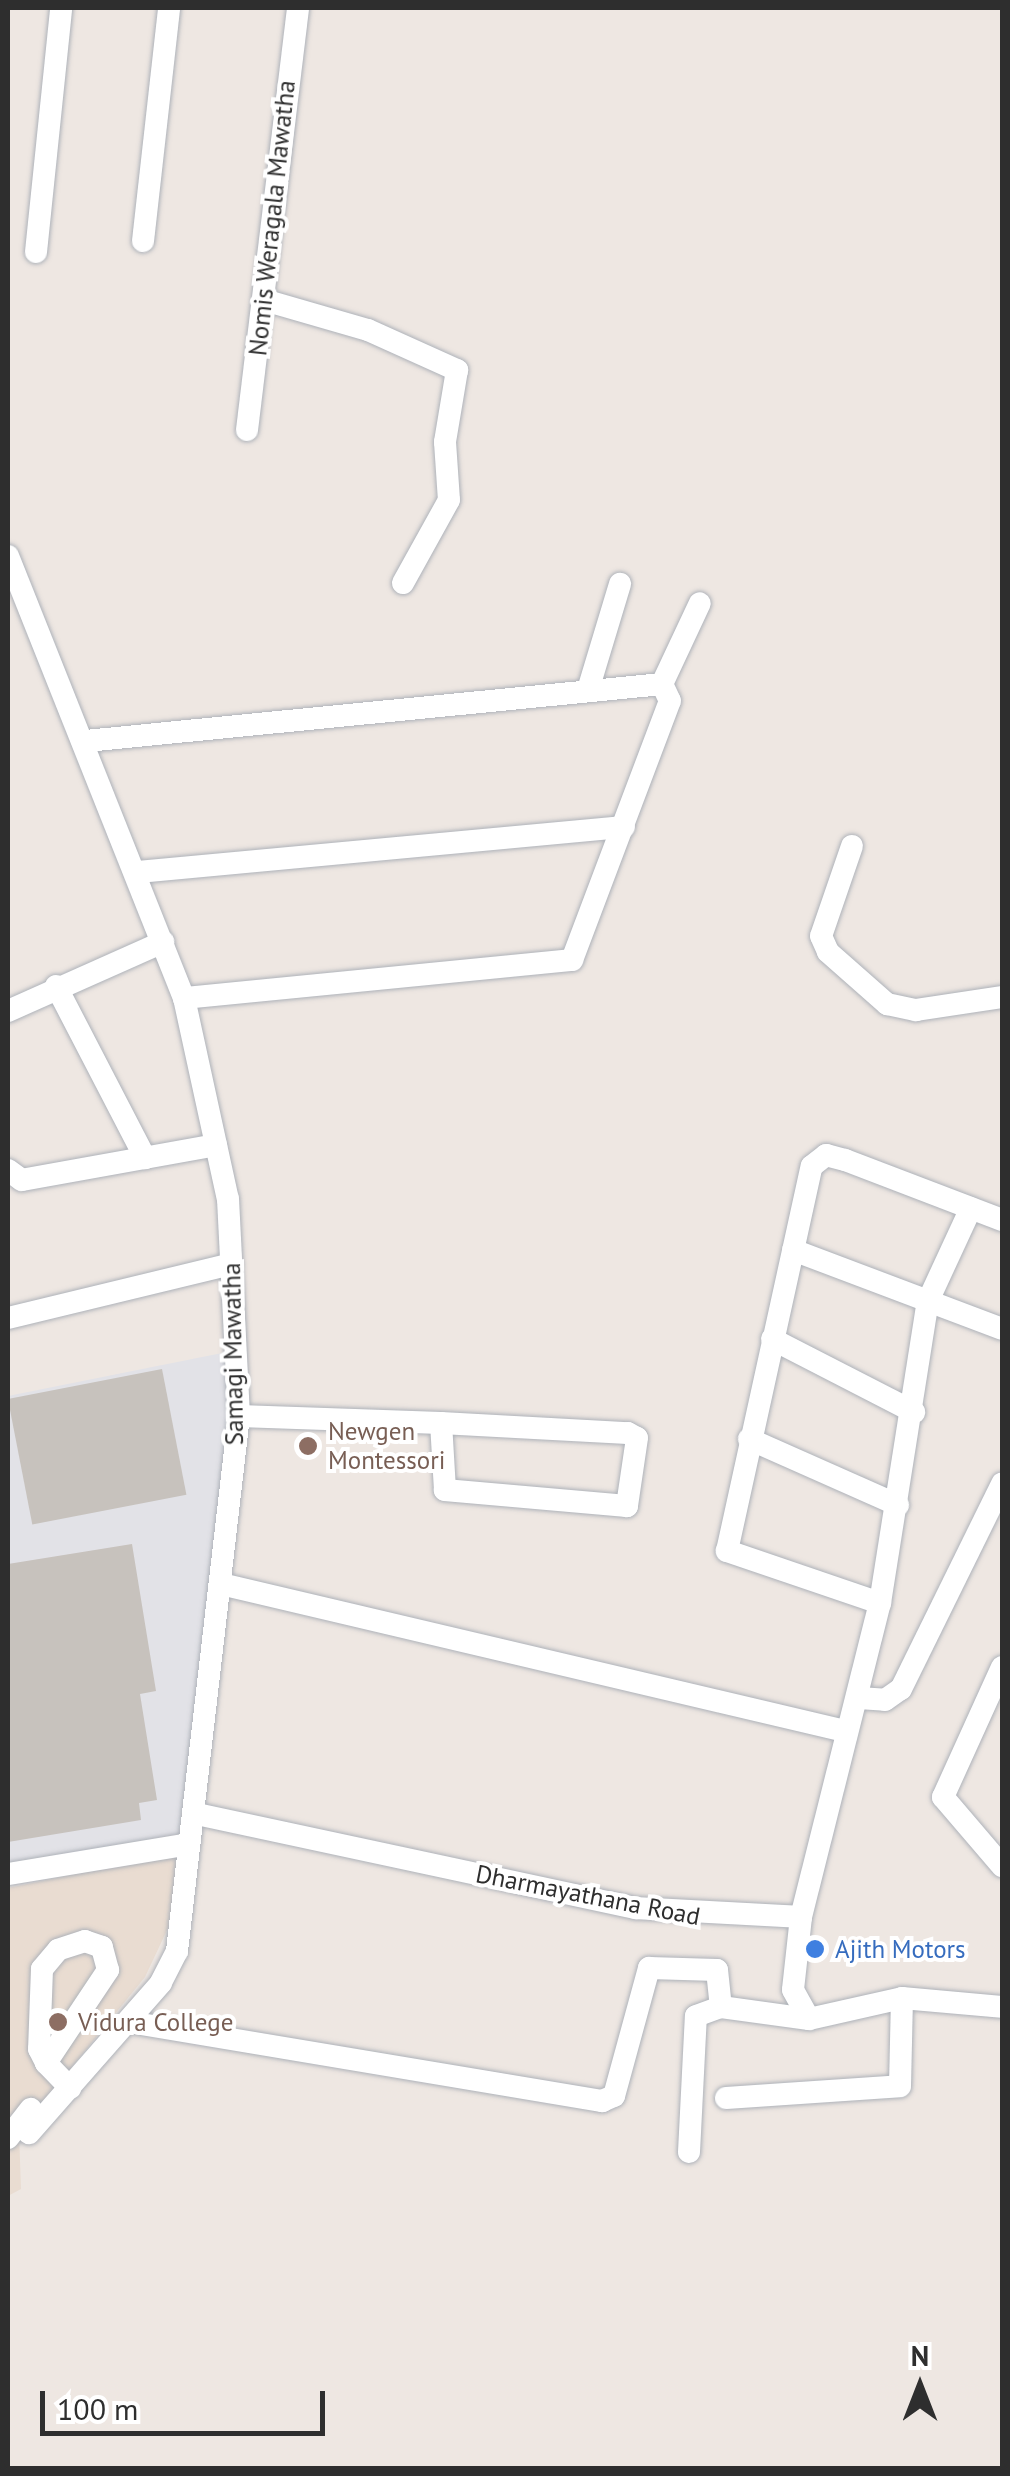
<!DOCTYPE html>
<style>
body{margin:0}
#map{position:relative;width:1010px;height:2476px;overflow:hidden;background:#eee7e2;font-family:"PT Sans",sans-serif}
div>[style]{position:absolute}
[style*='--x']{left:calc(var(--x)*1px);top:calc(var(--y)*1px);width:calc(var(--w)*1px);rotate:calc(var(--a)*1deg)}
.industrial>*{inset:0;background:#e2e2e7}
.education>*{inset:0;background:#e9dcd1}
.building>*{inset:0;background:#c7c2bd;transform-origin:0 0}
.roads{filter:drop-shadow(0 0 2px #aeb2b9) drop-shadow(0 0 2px #aeb2b9)}
.minor>*{height:22px;margin:-11px;padding:0 11px;transform-origin:11px;border-radius:11px;background:#fff}
.dots>*{width:28px;height:28px;translate:-50% -50%;box-sizing:border-box;border:5px solid #fff;border-radius:50%}
span{translate:-50% -50%;white-space:nowrap;text-align:center;line-height:1.15;-webkit-text-stroke:8px #fff;paint-order:stroke}
.street-label{font-size:25px;color:#2e2e2e}
.education-label{font-size:25px;color:#785e54}
.left{translate:0 -50%;text-align:left}
.shop-label{font-size:25px;color:#366cbe}
.frame{position:absolute;inset:0;border:10px solid #2e2e2e;pointer-events:none}
.north{position:absolute;left:870px;top:2336px;width:100px;height:100px;-webkit-text-stroke:8px #fff;paint-order:stroke;rotate:0deg;font-size:28px;font-weight:700;line-height:40px;text-align:center;color:#2e2e2e}
.north::after{content:'';display:block;margin:auto;width:35px;height:45px;background:#2e2e2e;clip-path:polygon(50% 0,100% 100%,50% 72%,0 100%)}
.scale{position:absolute;left:40px;top:2391px;width:285px;height:45px;box-sizing:border-box;border:5px solid #2e2e2e;border-top:0;padding-left:12px;font-size:30px;line-height:35px;white-space:nowrap;color:#2e2e2e;-webkit-text-stroke:8px #fff;paint-order:stroke}
</style>
<div id="map">
<div class="industrial">
<i style="clip-path:polygon(227px 1352px,230px 1416px,179px 1834px,8px 1865px,8px 1396px)"></i>
</div>
<div class="education">
<i style="clip-path:polygon(179px 1853px,175px 1913px,145px 1977px,19px 2132px,21px 2189px,8px 2196px,8px 1888px)"></i>
</div>
<div class="building">
<i style="left:162px;top:1369px;width:128px;height:157px;rotate:79deg"></i>
<i style="clip-path:polygon(132px 1544px,156px 1691px,140px 1694px,157px 1800px,139px 1803px,141px 1820px,8px 1842px,8px 1564px)"></i>
</div>
<div class="roads">
<div class="minor">
<i style="--x:143;--y:241;--w:234;--a:-83.6"></i>
<i style="--x:36;--y:252;--w:245;--a:-84.1"></i>
<i style="--x:264;--y:300;--w:108;--a:16.1"></i>
<i style="--x:368;--y:330;--w:98;--a:24.2"></i>
<i style="--x:457;--y:370;--w:73;--a:99.5"></i>
<i style="--x:445;--y:442;--w:58;--a:86.1"></i>
<i style="--x:449;--y:500;--w:95;--a:119"></i>
<i style="--x:247;--y:430;--w:425;--a:-83.1"></i>
<i style="--x:8;--y:556;--w:476;--a:68.3"></i>
<i style="--x:184;--y:998;--w:206;--a:77.7"></i>
<i style="--x:228;--y:1199;--w:217;--a:87.1"></i>
<i style="--x:239;--y:1416;--w:539;--a:96.61"></i>
<i style="--x:177;--y:1951;--w:36;--a:117"></i>
<i style="--x:161;--y:1983;--w:200;--a:131.3"></i>
<i style="--x:662;--y:684;--w:89;--a:-64.9"></i>
<i style="--x:588;--y:690;--w:111;--a:-73.2"></i>
<i style="--x:86;--y:741;--w:579;--a:-5.65"></i>
<i style="--x:852;--y:846;--w:95;--a:109"></i>
<i style="--x:821;--y:936;--w:17;--a:66"></i>
<i style="--x:828;--y:952;--w:79;--a:41.4"></i>
<i style="--x:887;--y:1004;--w:30;--a:12"></i>
<i style="--x:916;--y:1010;--w:87;--a:-8.6"></i>
<i style="--x:138;--y:872;--w:488;--a:-5.3"></i>
<i style="--x:56;--y:986;--w:194;--a:62.6"></i>
<i style="--x:184;--y:998;--w:390;--a:-5.6"></i>
<i style="--x:572;--y:960;--w:277;--a:-69.3"></i>
<i style="--x:670;--y:701;--w:19;--a:-115"></i>
<i style="--x:8;--y:1011;--w:170;--a:-24"></i>
<i style="--x:8;--y:1170;--w:17;--a:36"></i>
<i style="--x:22;--y:1180;--w:197;--a:-10.2"></i>
<i style="--x:793;--y:1250;--w:223;--a:20.7"></i>
<i style="--x:8;--y:1318;--w:230;--a:-13.6"></i>
<i style="--x:772;--y:1339;--w:160;--a:27.2"></i>
<i style="--x:239;--y:1416;--w:202;--a:2"></i>
<i style="--x:441;--y:1423;--w:187;--a:3.1"></i>
<i style="--x:628;--y:1433;--w:10;--a:29"></i>
<i style="--x:637;--y:1438;--w:69;--a:98.4"></i>
<i style="--x:627;--y:1506;--w:183;--a:-175"></i>
<i style="--x:445;--y:1490;--w:67;--a:-93.4"></i>
<i style="--x:749;--y:1439;--w:163;--a:23.9"></i>
<i style="--x:221;--y:1584;--w:641;--a:13.26"></i>
<i style="--x:880;--y:1603;--w:162;--a:-161.2"></i>
<i style="--x:727;--y:1551;--w:394;--a:-77.6"></i>
<i style="--x:812;--y:1166;--w:18;--a:-38"></i>
<i style="--x:826;--y:1155;--w:20;--a:15"></i>
<i style="--x:845;--y:1160;--w:168;--a:20.9"></i>
<i style="--x:1002;--y:1667;--w:143;--a:114.4"></i>
<i style="--x:943;--y:1797;--w:91;--a:49.5"></i>
<i style="--x:859;--y:1698;--w:26;--a:4"></i>
<i style="--x:885;--y:1700;--w:19;--a:-35"></i>
<i style="--x:901;--y:1689;--w:229;--a:-63.8"></i>
<i style="--x:197;--y:1814;--w:449;--a:12.1"></i>
<i style="--x:636;--y:1908;--w:165;--a:3.1"></i>
<i style="--x:801;--y:1917;--w:73;--a:96.3"></i>
<i style="--x:793;--y:1990;--w:33;--a:61"></i>
<i style="--x:809;--y:2019;--w:95;--a:-12.7"></i>
<i style="--x:902;--y:1998;--w:100;--a:5.1"></i>
<i style="--x:8;--y:1874;--w:183;--a:-9.4"></i>
<i style="--x:801;--y:1917;--w:324;--a:-75.9"></i>
<i style="--x:880;--y:1603;--w:306;--a:-81"></i>
<i style="--x:928;--y:1301;--w:102;--a:-65.2"></i>
<i style="--x:129;--y:2022;--w:480;--a:9.5"></i>
<i style="--x:602;--y:2101;--w:13;--a:-23"></i>
<i style="--x:614;--y:2096;--w:133;--a:-74.7"></i>
<i style="--x:649;--y:1968;--w:68;--a:1.7"></i>
<i style="--x:717;--y:1970;--w:37;--a:84"></i>
<i style="--x:46;--y:2063;--w:112;--a:-56.3"></i>
<i style="--x:108;--y:1970;--w:24;--a:-105"></i>
<i style="--x:102;--y:1947;--w:18;--a:-161"></i>
<i style="--x:85;--y:1941;--w:28;--a:162"></i>
<i style="--x:58;--y:1950;--w:25;--a:130"></i>
<i style="--x:42;--y:1969;--w:80;--a:92.1"></i>
<i style="--x:39;--y:2049;--w:16;--a:63"></i>
<i style="--x:46;--y:2063;--w:35;--a:46"></i>
<i style="--x:726;--y:2098;--w:174;--a:-3.9"></i>
<i style="--x:900;--y:2086;--w:88;--a:-88.7"></i>
<i style="--x:8;--y:2138;--w:37;--a:-52"></i>
<i style="--x:689;--y:2152;--w:136;--a:-87.1"></i>
<i style="--x:696;--y:2016;--w:27;--a:-20"></i>
<i style="--x:721;--y:2007;--w:89;--a:7.8"></i>
</div>
</div>
<div class="dots">
<i style="left:308px;top:1446px;background:#8d6e63"></i>
<i style="left:815px;top:1949px;background:#3f7fe0"></i>
<i style="left:58px;top:2022px;background:#8d6e63"></i>
</div>
<div class="street-label">
<span style="left:272px;top:218px;rotate:-84deg">Nomis Weragala Mawatha</span>
<span style="left:233px;top:1354px;rotate:-91deg">Samagi Mawatha</span>
<span style="left:588px;top:1895px;rotate:11deg">Dharmayathana Road</span>
</div>
<div class="education-label">
<span class="left" style="left:328px;top:1446px">Newgen<br>Montessori</span>
<span class="left" style="left:78px;top:2022px">Vidura College</span>
</div>
<div class="shop-label">
<span class="left" style="left:835px;top:1949px">Ajith Motors</span>
</div>
<div class="frame"></div>
<div class="north">N</div>
<div class="scale">100 m</div>
</div>
